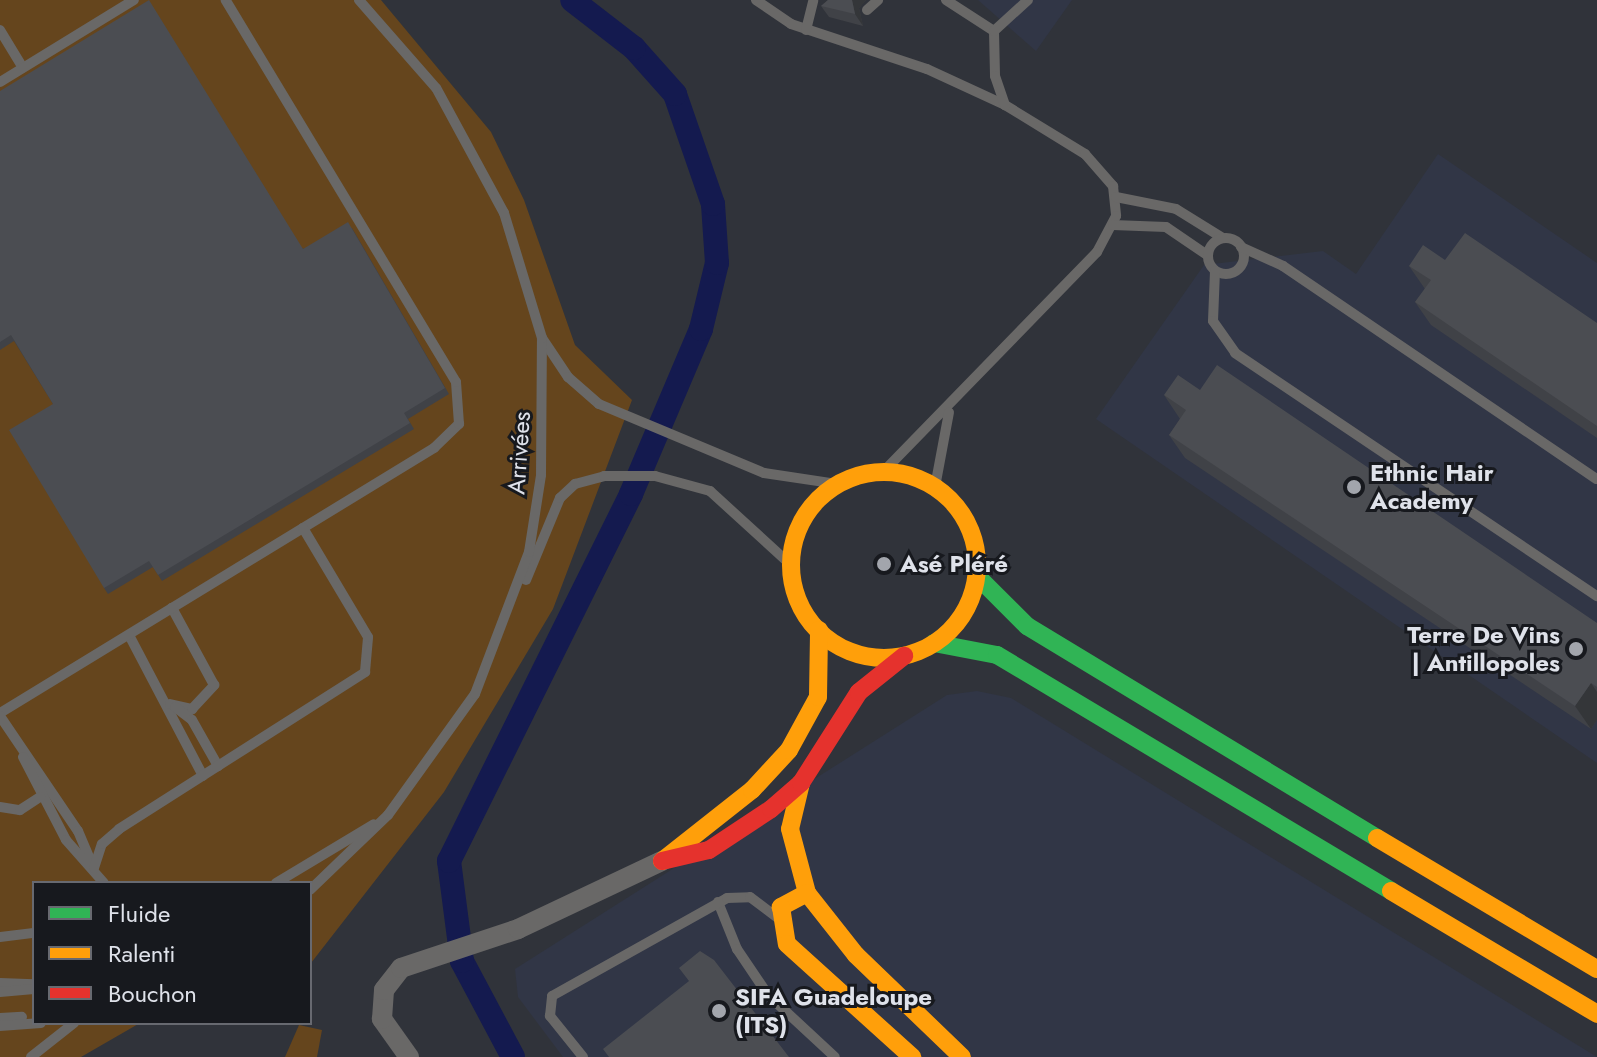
<!DOCTYPE html>
<meta charset="utf-8">
<style>
body{margin:0}
#map{position:relative;width:1597px;height:1057px;overflow:hidden;background:#30333a;font-family:Jost,sans-serif}
div>[style]{position:absolute}
[style*='--x']{left:calc(var(--x)*1px);top:calc(var(--y)*1px);width:calc(var(--w)*1px);rotate:calc(var(--a)*1deg)}
.built>*{inset:0;background:#313646}
.green>*{inset:0;background:#65451d}
.canal>*{height:24px;margin:-12px;padding:0 12px;transform-origin:12px;border-radius:12px;background:#141a4f}
.lane>*{height:10px;margin:-5px;padding:0 5px;transform-origin:5px;border-radius:5px;background:#696867}
.lane>.ring{margin:-5px;padding:0;box-sizing:content-box;background:none;border:10px solid #696867;border-radius:50%}
.street>*{height:20px;margin:-10px;padding:0 10px;transform-origin:10px;border-radius:10px;background:#696867}
.fast>*{height:18px;margin:-9px;padding:0 9px;transform-origin:9px;border-radius:9px;background:#30b455}
.slow>*{height:18px;margin:-9px;padding:0 9px;transform-origin:9px;border-radius:9px;background:#ff9f0a}
.slow>.ring{margin:-9px;padding:0;box-sizing:content-box;background:none;border:18px solid #ff9f0a;border-radius:50%}
.jam>*{height:18px;margin:-9px;padding:0 9px;transform-origin:9px;border-radius:9px;background:#e5322d}
.wall>*{inset:0;background:#404247}
.shaded-wall>*{inset:0;background:#343639}
.building>*{inset:0;background:#4b4d52}
.dots>*{width:22px;height:22px;translate:-50% -50%;box-sizing:border-box;border:4px solid #17191e;border-radius:50%}
span{translate:-50% -50%;white-space:nowrap;text-align:center;line-height:1.15;-webkit-text-stroke:6px #17191e;paint-order:stroke}
.street-label{font-size:24px;color:#dfe2ea}
.poi-label{font-size:24px;color:#dfe2ea;font-weight:700}
.left{translate:0 -50%;text-align:left}
.right{translate:-100% -50%;text-align:right}
.legend{position:absolute;left:32px;top:881px;width:280px;height:144px;box-sizing:border-box;background:#17191e;border:2px solid #676970;margin:0;padding:10px 14px;list-style:none;font-size:24px;color:#dfe2ea}
.legend li{display:flex;align-items:center;gap:16px;height:40px}
.legend b{width:40px;border:2px solid #676970}
</style>
<div id="map">
<div class="built">
<i style="clip-path:polygon(978px 0,1072px 0,1036px 51px)"></i>
<i style="clip-path:polygon(1438px 154px,1597px 263px,1597px 763px,1096px 419px,1204px 265px,1323px 251px,1356px 274px)"></i>
<i style="clip-path:polygon(977px 691px,1011px 698px,1597px 1057px,563px 1057px,518px 997px,515px 969px,947px 695px)"></i>
</div>
<div class="green">
<i style="clip-path:polygon(0 0,381px 0,491px 132px,524px 200px,575px 345px,632px 400px,553px 609px,444px 792px,311px 963px,310px 883px,34px 883px,34px 1023px,140px 1023px,81px 1057px,0 1057px)"></i>
<i style="clip-path:polygon(299px 1025px,322px 1030px,317px 1057px,285px 1057px)"></i>
</div>
<div class="canal">
<i style="--x:513;--y:1057;--w:109;--a:-118"></i>
<i style="--x:462;--y:961;--w:101;--a:-97.4"></i>
<i style="--x:449;--y:861;--w:410;--a:-63.6"></i>
<i style="--x:631;--y:494;--w:179;--a:-67"></i>
<i style="--x:701;--y:329;--w:68;--a:-76.4"></i>
<i style="--x:717;--y:263;--w:59;--a:-93.9"></i>
<i style="--x:713;--y:204;--w:116;--a:-109.1"></i>
<i style="--x:675;--y:94;--w:62;--a:-131.7"></i>
<i style="--x:634;--y:48;--w:78;--a:-142.3"></i>
</div>
<div class="lane">
<i style="--x:756;--y:0;--w:42;--a:34.4"></i>
<i style="--x:791;--y:24;--w:143;--a:18.3"></i>
<i style="--x:927;--y:69;--w:86;--a:24.8"></i>
<i style="--x:1005;--y:105;--w:94;--a:31.5"></i>
<i style="--x:1085;--y:154;--w:43;--a:48.8"></i>
<i style="--x:1113;--y:186;--w:30;--a:84"></i>
<i style="--x:1116;--y:216;--w:41;--a:117.8"></i>
<i style="--x:1097;--y:252;--w:307;--a:134.2"></i>
<i style="--x:946;--y:0;--w:57;--a:32.9"></i>
<i style="--x:994;--y:31;--w:45;--a:88.7"></i>
<i style="--x:995;--y:76;--w:31;--a:71"></i>
<i style="--x:867;--y:10;--w:15;--a:-42"></i>
<i style="--x:0;--y:30;--w:44;--a:58.8"></i>
<i style="--x:806;--y:30;--w:30;--a:-76"></i>
<i style="--x:994;--y:31;--w:46;--a:-42.4"></i>
<i style="--x:0;--y:82;--w:157;--a:-31.5"></i>
<i style="--x:1116;--y:197;--w:61;--a:11.3"></i>
<i style="--x:1176;--y:209;--w:55;--a:31.7"></i>
<i style="--x:1113;--y:225;--w:53;--a:2.2"></i>
<i style="--x:1166;--y:227;--w:50;--a:34.3"></i>
<i class="ring" style="left:1208px;top:238px;width:26px;height:26px"></i>
<i style="--x:1241;--y:247;--w:46;--a:24.3"></i>
<i style="--x:1283;--y:266;--w:379;--a:34.2"></i>
<i style="--x:1215;--y:271;--w:50;--a:92.3"></i>
<i style="--x:1213;--y:321;--w:39;--a:55"></i>
<i style="--x:1235;--y:353;--w:436;--a:33.9"></i>
<i style="--x:542;--y:338;--w:47;--a:56.3"></i>
<i style="--x:568;--y:377;--w:41;--a:41.1"></i>
<i style="--x:599;--y:404;--w:179;--a:22.7"></i>
<i style="--x:764;--y:473;--w:75;--a:8.5"></i>
<i style="--x:935;--y:487;--w:76;--a:-79.4"></i>
<i style="--x:526;--y:580;--w:89;--a:-67.5"></i>
<i style="--x:560;--y:498;--w:21;--a:-43"></i>
<i style="--x:575;--y:484;--w:30;--a:-15"></i>
<i style="--x:604;--y:476;--w:51;--a:0"></i>
<i style="--x:655;--y:476;--w:57;--a:15.3"></i>
<i style="--x:710;--y:491;--w:111;--a:42.4"></i>
<i style="--x:129;--y:635;--w:159;--a:62.3"></i>
<i style="--x:170;--y:704;--w:23;--a:13"></i>
<i style="--x:192;--y:709;--w:33;--a:-47"></i>
<i style="--x:214;--y:685;--w:88;--a:-118.6"></i>
<i style="--x:175;--y:707;--w:21;--a:37"></i>
<i style="--x:192;--y:720;--w:53;--a:60.5"></i>
<i style="--x:0;--y:713;--w:509;--a:-31.41"></i>
<i style="--x:434;--y:448;--w:35;--a:-44"></i>
<i style="--x:459;--y:424;--w:42;--a:-94.1"></i>
<i style="--x:456;--y:382;--w:446;--a:-121.1"></i>
<i style="--x:0;--y:716;--w:139;--a:55.9"></i>
<i style="--x:78;--y:831;--w:38;--a:67"></i>
<i style="--x:23;--y:757;--w:93;--a:62.6"></i>
<i style="--x:66;--y:840;--w:57;--a:48.5"></i>
<i style="--x:0;--y:807;--w:20;--a:9"></i>
<i style="--x:20;--y:810;--w:24;--a:-33"></i>
<i style="--x:94;--y:868;--w:25;--a:-72"></i>
<i style="--x:102;--y:844;--w:23;--a:-41"></i>
<i style="--x:119;--y:829;--w:292;--a:-32.5"></i>
<i style="--x:365;--y:672;--w:35;--a:-85"></i>
<i style="--x:368;--y:637;--w:127;--a:-120.8"></i>
<i style="--x:276;--y:883;--w:114;--a:-31"></i>
<i style="--x:310;--y:890;--w:108;--a:-43.9"></i>
<i style="--x:388;--y:815;--w:149;--a:-54.3"></i>
<i style="--x:475;--y:694;--w:152;--a:-69.2"></i>
<i style="--x:529;--y:552;--w:78;--a:-81.1"></i>
<i style="--x:541;--y:475;--w:137;--a:-89.6"></i>
<i style="--x:542;--y:338;--w:131;--a:-106.9"></i>
<i style="--x:504;--y:213;--w:142;--a:-118.5"></i>
<i style="--x:436;--y:88;--w:117;--a:-131.2"></i>
<i style="--x:718;--y:902;--w:51;--a:68"></i>
<i style="--x:737;--y:949;--w:55;--a:56"></i>
<i style="--x:768;--y:995;--w:91;--a:42.8"></i>
<i style="--x:0;--y:937;--w:34;--a:-7"></i>
<i style="--x:0;--y:983;--w:34;--a:2"></i>
<i style="--x:0;--y:992;--w:34;--a:-5"></i>
<i style="--x:0;--y:1018;--w:22;--a:-3"></i>
<i style="--x:0;--y:1026;--w:41;--a:-4.2"></i>
<i style="--x:31;--y:1057;--w:55;--a:-38.3"></i>
<i style="--x:583;--y:1057;--w:53;--a:-128.8"></i>
<i style="--x:550;--y:1016;--w:20;--a:-84"></i>
<i style="--x:552;--y:996;--w:201;--a:-29.2"></i>
<i style="--x:727;--y:898;--w:23;--a:-2"></i>
<i style="--x:750;--y:897;--w:34;--a:37"></i>
</div>
<div class="street">
<i style="--x:409;--y:1057;--w:47;--a:-125.4"></i>
<i style="--x:382;--y:1019;--w:29;--a:-86"></i>
<i style="--x:384;--y:990;--w:28;--a:-52"></i>
<i style="--x:401;--y:968;--w:123;--a:-18.4"></i>
<i style="--x:518;--y:929;--w:159;--a:-25.3"></i>
</div>
<div class="fast">
<i style="--x:977;--y:576;--w:71;--a:45"></i>
<i style="--x:1027;--y:626;--w:409;--a:31.2"></i>
<i style="--x:934;--y:643;--w:64;--a:10.8"></i>
<i style="--x:997;--y:655;--w:459;--a:30.9"></i>
</div>
<div class="slow">
<i class="ring" style="left:791px;top:472px;width:168px;height:168px"></i>
<i style="--x:801;--y:783;--w:47;--a:103.4"></i>
<i style="--x:790;--y:829;--w:66;--a:75.1"></i>
<i style="--x:807;--y:893;--w:79;--a:51.7"></i>
<i style="--x:856;--y:955;--w:147;--a:43.9"></i>
<i style="--x:1377;--y:838;--w:256;--a:30.8"></i>
<i style="--x:662;--y:861;--w:115;--a:-38.3"></i>
<i style="--x:752;--y:790;--w:54;--a:-47.2"></i>
<i style="--x:789;--y:750;--w:60;--a:-61.3"></i>
<i style="--x:818;--y:697;--w:67;--a:-89.1"></i>
<i style="--x:1391;--y:891;--w:240;--a:30.8"></i>
<i style="--x:807;--y:893;--w:30;--a:152"></i>
<i style="--x:781;--y:907;--w:37;--a:81"></i>
<i style="--x:787;--y:944;--w:169;--a:42.1"></i>
</div>
<div class="jam">
<i style="--x:662;--y:861;--w:48;--a:-13.2"></i>
<i style="--x:709;--y:850;--w:74;--a:-33.5"></i>
<i style="--x:771;--y:809;--w:40;--a:-41"></i>
<i style="--x:801;--y:783;--w:108;--a:-57.5"></i>
<i style="--x:859;--y:692;--w:58;--a:-38.7"></i>
</div>
<div class="wall">
<i style="clip-path:polygon(828px 0,866px 0,859px 8px,863px 26px,829px 17px,821px 6px)"></i>
<i style="clip-path:polygon(0 91px,304px 249px,352px 228px,449px 394px,408px 419px,414px 429px,162px 581px,153px 567px,108px 594px,104px 588px,53px 404px,14px 341px,0 350px)"></i>
<i style="clip-path:polygon(1445px 260px,1597px 323px,1597px 438px,1431px 325px,1415px 302px,1425px 289px,1409px 266px)"></i>
<i style="clip-path:polygon(1200px 390px,1597px 623px,1597px 720px,1591px 729px,1185px 458px,1169px 435px,1180px 419px,1164px 395px)"></i>
</div>
<div class="shaded-wall">
<i style="clip-path:polygon(852px 0,866px 0,859px 8px,863px 26px,855px 14px)"></i>
<i style="clip-path:polygon(1591px 683px,1597px 692px,1597px 720px,1591px 729px,1575px 706px)"></i>
</div>
<div class="building">
<i style="clip-path:polygon(149px 0,303px 249px,348px 222px,445px 388px,404px 413px,410px 423px,158px 575px,149px 561px,104px 588px,9px 430px,53px 404px,11px 335px,0 342px,0 91px)"></i>
<i style="clip-path:polygon(828px 0,852px 0,855px 14px,821px 6px)"></i>
<i style="clip-path:polygon(1465px 233px,1597px 323px,1597px 426px,1415px 302px,1431px 280px,1409px 266px,1423px 245px,1445px 260px)"></i>
<i style="clip-path:polygon(1217px 365px,1597px 623px,1597px 687px,1591px 683px,1575px 706px,1169px 435px,1186px 410px,1164px 395px,1178px 375px,1200px 390px)"></i>
<i style="clip-path:polygon(700px 951px,714px 960px,789px 1057px,609px 1057px,603px 1049px,689px 981px,679px 968px)"></i>
</div>
<div class="dots">
<i style="left:1354px;top:487px;background:#a2a5ac"></i>
<i style="left:884px;top:564px;background:#a2a5ac"></i>
<i style="left:1576px;top:649px;background:#a2a5ac"></i>
<i style="left:719px;top:1011px;background:#a2a5ac"></i>
</div>
<div class="street-label">
<span style="left:519px;top:453px;rotate:-86deg">Arrivées</span>
</div>
<div class="poi-label">
<span class="left" style="left:1370px;top:487px">Ethnic Hair<br>Academy</span>
<span class="left" style="left:900px;top:564px">Asé Pléré</span>
<span class="right" style="left:1560px;top:649px">Terre De Vins<br>| Antillopoles</span>
<span class="left" style="left:735px;top:1011px">SIFA Guadeloupe<br>(ITS)</span>
</div>
<ul class="legend">
<li><b style="height:10px;background:#30b455"></b>Fluide</li>
<li><b style="height:10px;background:#ff9f0a"></b>Ralenti</li>
<li><b style="height:10px;background:#e5322d"></b>Bouchon</li>
</ul>
</div>
